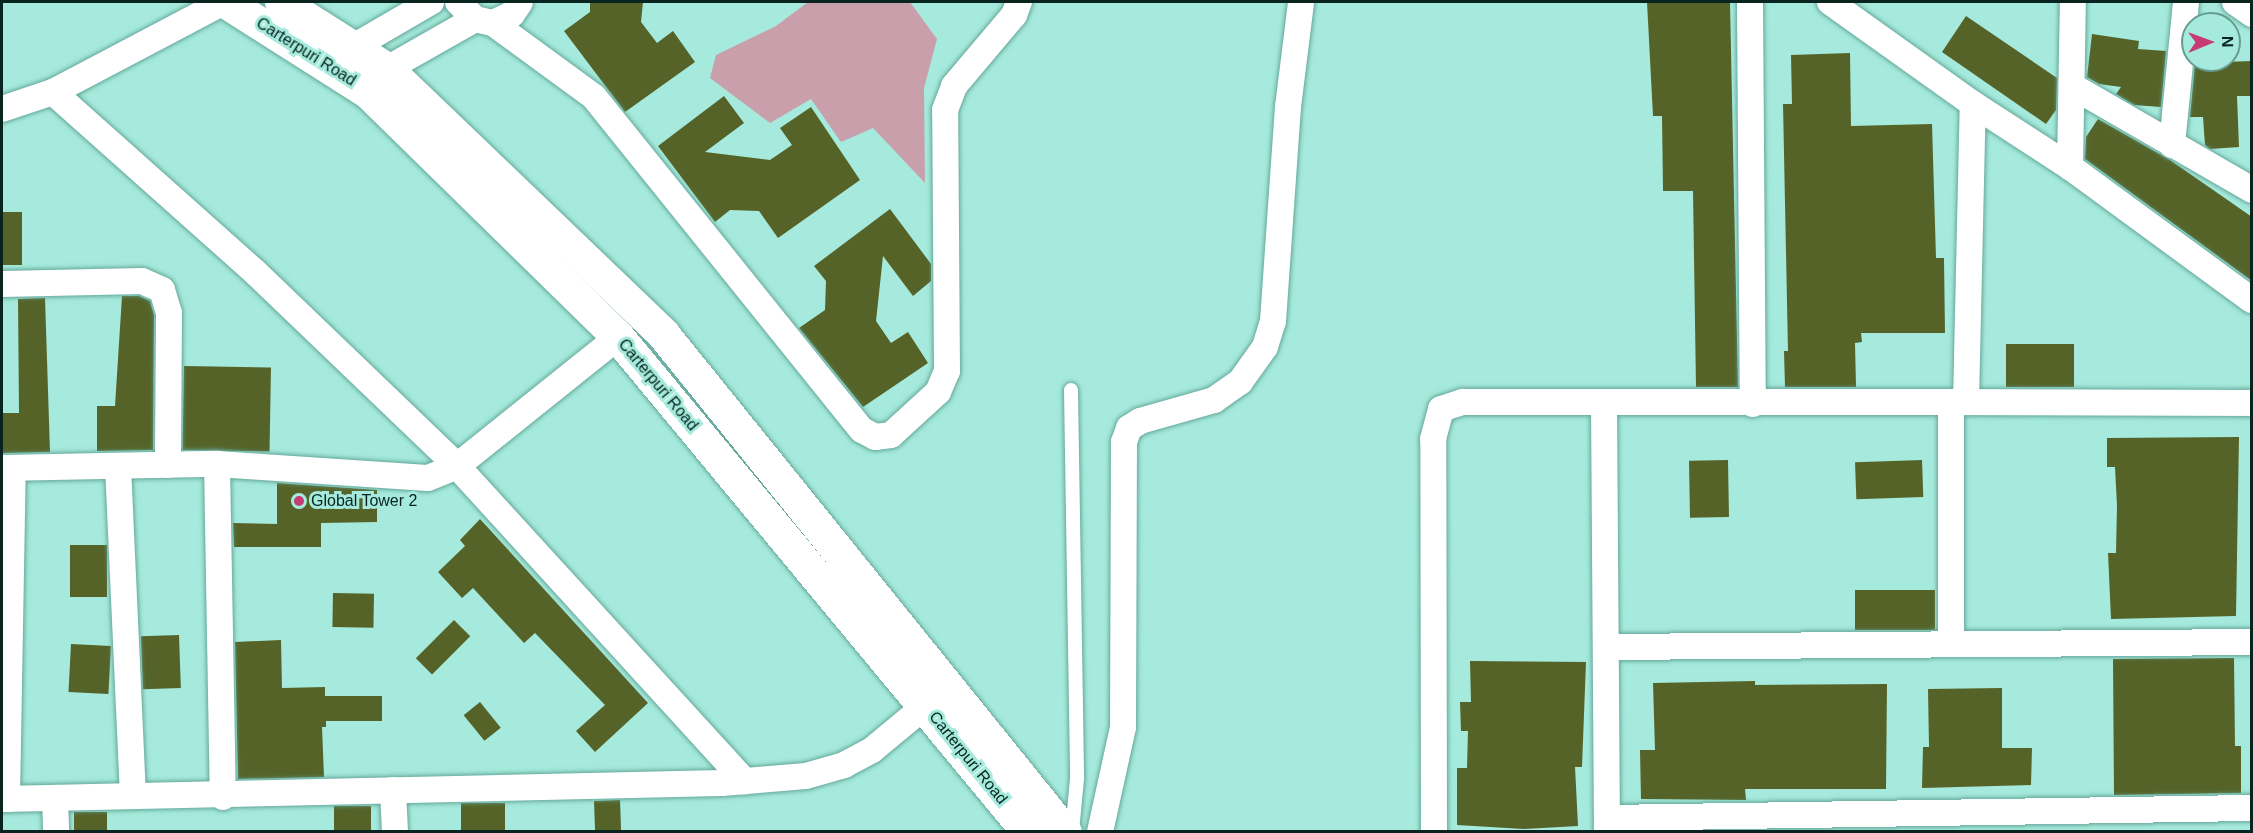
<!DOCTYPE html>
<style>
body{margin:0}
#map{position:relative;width:2253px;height:833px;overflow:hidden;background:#a5eadc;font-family:Helvetica,sans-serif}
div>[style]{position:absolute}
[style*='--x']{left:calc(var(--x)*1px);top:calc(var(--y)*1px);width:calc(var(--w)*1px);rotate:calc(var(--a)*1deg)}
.green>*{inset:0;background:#c89faa}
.building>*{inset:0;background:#556328;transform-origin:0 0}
.roads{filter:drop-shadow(0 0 2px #65a89b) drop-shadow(0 0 2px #65a89b)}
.service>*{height:14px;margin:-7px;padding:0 7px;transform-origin:7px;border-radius:7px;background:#fff}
.minor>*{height:26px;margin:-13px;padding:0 13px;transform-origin:13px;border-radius:13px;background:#fff}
.secondary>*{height:33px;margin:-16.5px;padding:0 16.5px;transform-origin:16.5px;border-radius:16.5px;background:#fff}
.dots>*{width:16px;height:16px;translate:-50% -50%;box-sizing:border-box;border:3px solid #a5eadc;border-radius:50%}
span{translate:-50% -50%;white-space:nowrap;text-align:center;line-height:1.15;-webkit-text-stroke:6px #a5eadc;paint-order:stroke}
.street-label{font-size:16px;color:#07241f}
.poi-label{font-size:16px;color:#07241f}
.left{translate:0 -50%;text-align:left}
.frame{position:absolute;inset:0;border:3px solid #07241f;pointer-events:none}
.north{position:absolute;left:2181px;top:12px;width:60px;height:60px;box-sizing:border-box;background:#a5eadc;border:2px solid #669b90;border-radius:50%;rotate:89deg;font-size:16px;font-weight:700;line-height:24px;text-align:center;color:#07241f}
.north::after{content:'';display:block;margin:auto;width:21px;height:27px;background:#c63c72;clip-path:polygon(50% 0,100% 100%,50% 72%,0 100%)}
</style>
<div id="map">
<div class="green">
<i style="clip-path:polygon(808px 2px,910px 2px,937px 39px,924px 88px,925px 183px,873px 128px,841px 142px,811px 99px,770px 123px,710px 78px,716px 55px,776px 26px)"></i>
</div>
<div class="building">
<i style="clip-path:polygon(590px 2px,643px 2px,641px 22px,657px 43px,673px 31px,695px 62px,625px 112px,564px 31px,590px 12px)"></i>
<i style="clip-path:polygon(1647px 2px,1730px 2px,1738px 387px,1696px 387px,1693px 191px,1663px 191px,1662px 116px,1653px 116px)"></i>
<i style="clip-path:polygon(1966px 16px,2057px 78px,2056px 110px,2046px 124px,1942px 52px)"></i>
<i style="clip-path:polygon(2092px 34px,2139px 41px,2138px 49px,2166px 51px,2161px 107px,2134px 105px,2116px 94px,2121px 87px,2099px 84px,2087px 77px)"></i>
<i style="clip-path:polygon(1850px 53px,1851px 126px,1932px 124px,1936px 258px,1944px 258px,1945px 333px,1861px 333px,1862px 342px,1855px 343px,1856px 387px,1785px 387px,1784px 351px,1788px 351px,1783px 104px,1792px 104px,1791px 55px)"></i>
<i style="clip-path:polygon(2252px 61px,2252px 96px,2237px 96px,2239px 147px,2210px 149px,2205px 145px,2203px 117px,2190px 117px,2195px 63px)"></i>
<i style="clip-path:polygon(724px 96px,744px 123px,705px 152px,770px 160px,792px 145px,780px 128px,811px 107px,860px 180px,778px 238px,759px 211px,730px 210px,715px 222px,658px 146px)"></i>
<i style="clip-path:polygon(2098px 119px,2170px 160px,2252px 217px,2252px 281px,2085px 159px,2086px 137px)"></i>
<i style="clip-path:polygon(890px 209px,931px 264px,931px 281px,913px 296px,883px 256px,876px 321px,891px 343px,908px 332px,928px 363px,863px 407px,799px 328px,825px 310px,826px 281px,814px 266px)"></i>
<i style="left:2px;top:212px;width:20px;height:53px"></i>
<i style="clip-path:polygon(122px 296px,139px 296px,150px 301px,154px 315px,153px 450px,97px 451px,97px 406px,115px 406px)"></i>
<i style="clip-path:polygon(45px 298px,50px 452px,2px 453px,2px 413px,19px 413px,18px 299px)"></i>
<i style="left:2006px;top:344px;width:68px;height:43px"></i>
<i style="left:184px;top:366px;width:87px;height:84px;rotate:1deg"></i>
<i style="clip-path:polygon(2239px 437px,2236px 616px,2111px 619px,2108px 553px,2116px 553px,2117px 506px,2115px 467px,2107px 467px,2107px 438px)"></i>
<i style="left:1728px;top:460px;width:57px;height:39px;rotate:89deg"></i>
<i style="left:1922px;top:460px;width:37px;height:67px;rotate:88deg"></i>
<i style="clip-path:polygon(277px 483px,377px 490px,377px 522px,321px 523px,321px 547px,234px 547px,233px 523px,277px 524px)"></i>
<i style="clip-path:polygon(480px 519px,648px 703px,595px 752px,576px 731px,605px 705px,535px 633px,524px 643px,473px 588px,462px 598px,438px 572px,465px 546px,460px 540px)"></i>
<i style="left:70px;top:545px;width:37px;height:52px"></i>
<i style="left:1855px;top:590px;width:80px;height:40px"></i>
<i style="left:333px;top:593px;width:41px;height:34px;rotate:1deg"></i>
<i style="left:454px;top:620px;width:23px;height:54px;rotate:45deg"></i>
<i style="left:179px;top:635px;width:53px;height:38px;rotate:88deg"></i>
<i style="clip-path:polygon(281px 640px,282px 688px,325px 687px,325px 696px,382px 696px,382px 721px,326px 721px,326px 727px,322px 727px,324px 777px,238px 779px,235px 642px)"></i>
<i style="left:71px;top:644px;width:40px;height:48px;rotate:3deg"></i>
<i style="clip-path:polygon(2234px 658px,2235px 746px,2241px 746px,2241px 793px,2114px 795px,2113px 659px)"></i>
<i style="clip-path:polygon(1470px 661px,1586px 662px,1582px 767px,1575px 767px,1578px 826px,1524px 829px,1457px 825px,1457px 768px,1467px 768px,1468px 731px,1461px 731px,1460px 702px,1471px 702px)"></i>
<i style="clip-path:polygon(1755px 681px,1755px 685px,1887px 684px,1886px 789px,1745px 789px,1746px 800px,1641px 799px,1640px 750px,1655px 750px,1653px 683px)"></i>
<i style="clip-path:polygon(2002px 688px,2002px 748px,2032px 748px,2031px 785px,1922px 788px,1923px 747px,1929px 747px,1928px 689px)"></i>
<i style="left:480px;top:702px;width:33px;height:21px;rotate:51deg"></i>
<i style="left:620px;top:800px;width:31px;height:26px;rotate:88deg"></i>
<i style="left:505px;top:803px;width:28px;height:44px;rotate:90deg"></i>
<i style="left:371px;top:806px;width:25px;height:37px;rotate:90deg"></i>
<i style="left:74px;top:812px;width:33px;height:19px"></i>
</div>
<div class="roads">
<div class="service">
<i style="--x:1071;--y:390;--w:389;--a:89.1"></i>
<i style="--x:1077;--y:779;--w:53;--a:95.4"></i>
</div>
<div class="minor">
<i style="--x:458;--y:2;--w:24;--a:45"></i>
<i style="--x:475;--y:19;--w:18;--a:13"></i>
<i style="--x:493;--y:23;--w:21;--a:-25"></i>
<i style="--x:512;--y:14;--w:14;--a:-56"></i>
<i style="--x:1750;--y:2;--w:402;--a:89.6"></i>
<i style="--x:1830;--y:2;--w:176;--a:35.5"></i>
<i style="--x:1973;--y:104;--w:116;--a:33"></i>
<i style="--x:2070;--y:167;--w:225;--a:36.2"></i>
<i style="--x:2235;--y:2;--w:21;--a:35"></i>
<i style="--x:493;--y:23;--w:125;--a:36.2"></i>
<i style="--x:594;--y:97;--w:427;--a:51.2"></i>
<i style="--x:862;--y:430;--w:15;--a:28"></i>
<i style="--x:875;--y:437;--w:16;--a:-7"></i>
<i style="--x:891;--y:435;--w:64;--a:-42.5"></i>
<i style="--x:938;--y:392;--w:23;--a:-67"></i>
<i style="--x:947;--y:371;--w:261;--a:-90.4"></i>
<i style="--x:945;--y:110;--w:26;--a:-69"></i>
<i style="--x:954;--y:86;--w:93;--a:-49.8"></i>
<i style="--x:1014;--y:15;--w:14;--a:-69"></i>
<i style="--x:344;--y:62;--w:19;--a:-55"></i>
<i style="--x:355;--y:46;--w:88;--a:-30.1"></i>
<i style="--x:377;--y:81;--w:16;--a:-50"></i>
<i style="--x:387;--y:69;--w:101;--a:-29.6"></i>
<i style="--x:2072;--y:86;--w:208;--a:30"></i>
<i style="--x:53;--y:92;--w:272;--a:41.7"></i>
<i style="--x:256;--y:273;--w:279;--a:43.8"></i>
<i style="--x:457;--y:466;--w:427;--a:47.6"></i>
<i style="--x:2;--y:109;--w:54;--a:-18.4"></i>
<i style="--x:53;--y:92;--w:193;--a:-27.8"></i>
<i style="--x:2172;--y:145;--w:144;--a:-84.4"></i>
<i style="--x:2070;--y:167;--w:165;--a:-89"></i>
<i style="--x:2;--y:284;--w:140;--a:-1.2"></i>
<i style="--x:142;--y:281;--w:22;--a:24"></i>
<i style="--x:162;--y:290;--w:24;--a:73"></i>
<i style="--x:169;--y:313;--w:152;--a:90.4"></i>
<i style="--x:1966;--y:402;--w:298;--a:-88.7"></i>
<i style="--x:1604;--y:403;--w:429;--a:89.6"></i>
<i style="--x:217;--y:464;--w:333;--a:89"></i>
<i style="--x:118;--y:466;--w:329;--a:87.4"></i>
<i style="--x:2;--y:468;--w:215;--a:-1.1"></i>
<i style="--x:217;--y:464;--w:211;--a:3.8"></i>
<i style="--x:428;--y:478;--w:31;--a:-22"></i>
<i style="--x:457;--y:466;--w:206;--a:-38.7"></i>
<i style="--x:1951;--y:644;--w:242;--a:-90"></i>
<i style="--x:1951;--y:402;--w:301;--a:0.2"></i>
<i style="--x:1606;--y:647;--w:646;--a:-0.44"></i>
<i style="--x:393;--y:790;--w:42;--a:87.3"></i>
<i style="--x:55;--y:798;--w:34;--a:88"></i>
<i style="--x:2;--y:799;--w:720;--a:-1.27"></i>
<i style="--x:722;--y:783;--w:84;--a:-4.8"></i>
<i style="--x:806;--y:776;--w:40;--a:-16"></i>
<i style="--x:844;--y:765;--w:32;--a:-28"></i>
<i style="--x:872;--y:750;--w:69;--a:-39.7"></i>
<i style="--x:7;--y:799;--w:331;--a:-89"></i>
<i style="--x:1607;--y:818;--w:645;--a:-0.89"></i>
<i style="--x:1100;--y:832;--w:107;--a:-77.6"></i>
<i style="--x:1123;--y:727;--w:285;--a:-89.8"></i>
<i style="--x:1124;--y:442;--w:15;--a:-70"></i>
<i style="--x:1129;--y:428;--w:13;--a:-32"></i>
<i style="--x:1140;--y:421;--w:77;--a:-15.8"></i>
<i style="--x:1214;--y:400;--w:32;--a:-35"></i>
<i style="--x:1240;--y:382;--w:43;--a:-54.5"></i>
<i style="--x:1265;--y:347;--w:27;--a:-73"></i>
<i style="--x:1273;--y:321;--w:215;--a:-86"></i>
<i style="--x:1288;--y:107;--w:106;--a:-82.9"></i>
<i style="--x:1434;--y:832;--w:393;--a:-90.1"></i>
<i style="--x:1433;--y:439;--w:31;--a:-75"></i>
<i style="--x:1441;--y:409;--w:23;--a:-18"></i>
<i style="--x:1463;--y:402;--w:488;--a:0"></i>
</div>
<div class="secondary">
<i style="--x:226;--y:2;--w:168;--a:32.4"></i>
<i style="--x:368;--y:92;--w:350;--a:44.4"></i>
<i style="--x:618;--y:337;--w:643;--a:50.37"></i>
<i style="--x:281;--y:2;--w:125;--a:32.3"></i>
<i style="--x:387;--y:69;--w:383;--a:43.8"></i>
<i style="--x:663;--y:334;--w:640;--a:51.09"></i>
</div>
</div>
<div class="dots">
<i style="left:299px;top:501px;background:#c63c72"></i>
</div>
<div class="street-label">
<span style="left:306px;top:52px;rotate:32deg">Carterpuri Road</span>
<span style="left:658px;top:385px;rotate:50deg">Carterpuri Road</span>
<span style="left:968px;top:758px;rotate:51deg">Carterpuri Road</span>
</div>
<div class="poi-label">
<span class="left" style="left:311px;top:501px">Global Tower 2</span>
</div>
<div class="frame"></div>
<div class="north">N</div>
</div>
